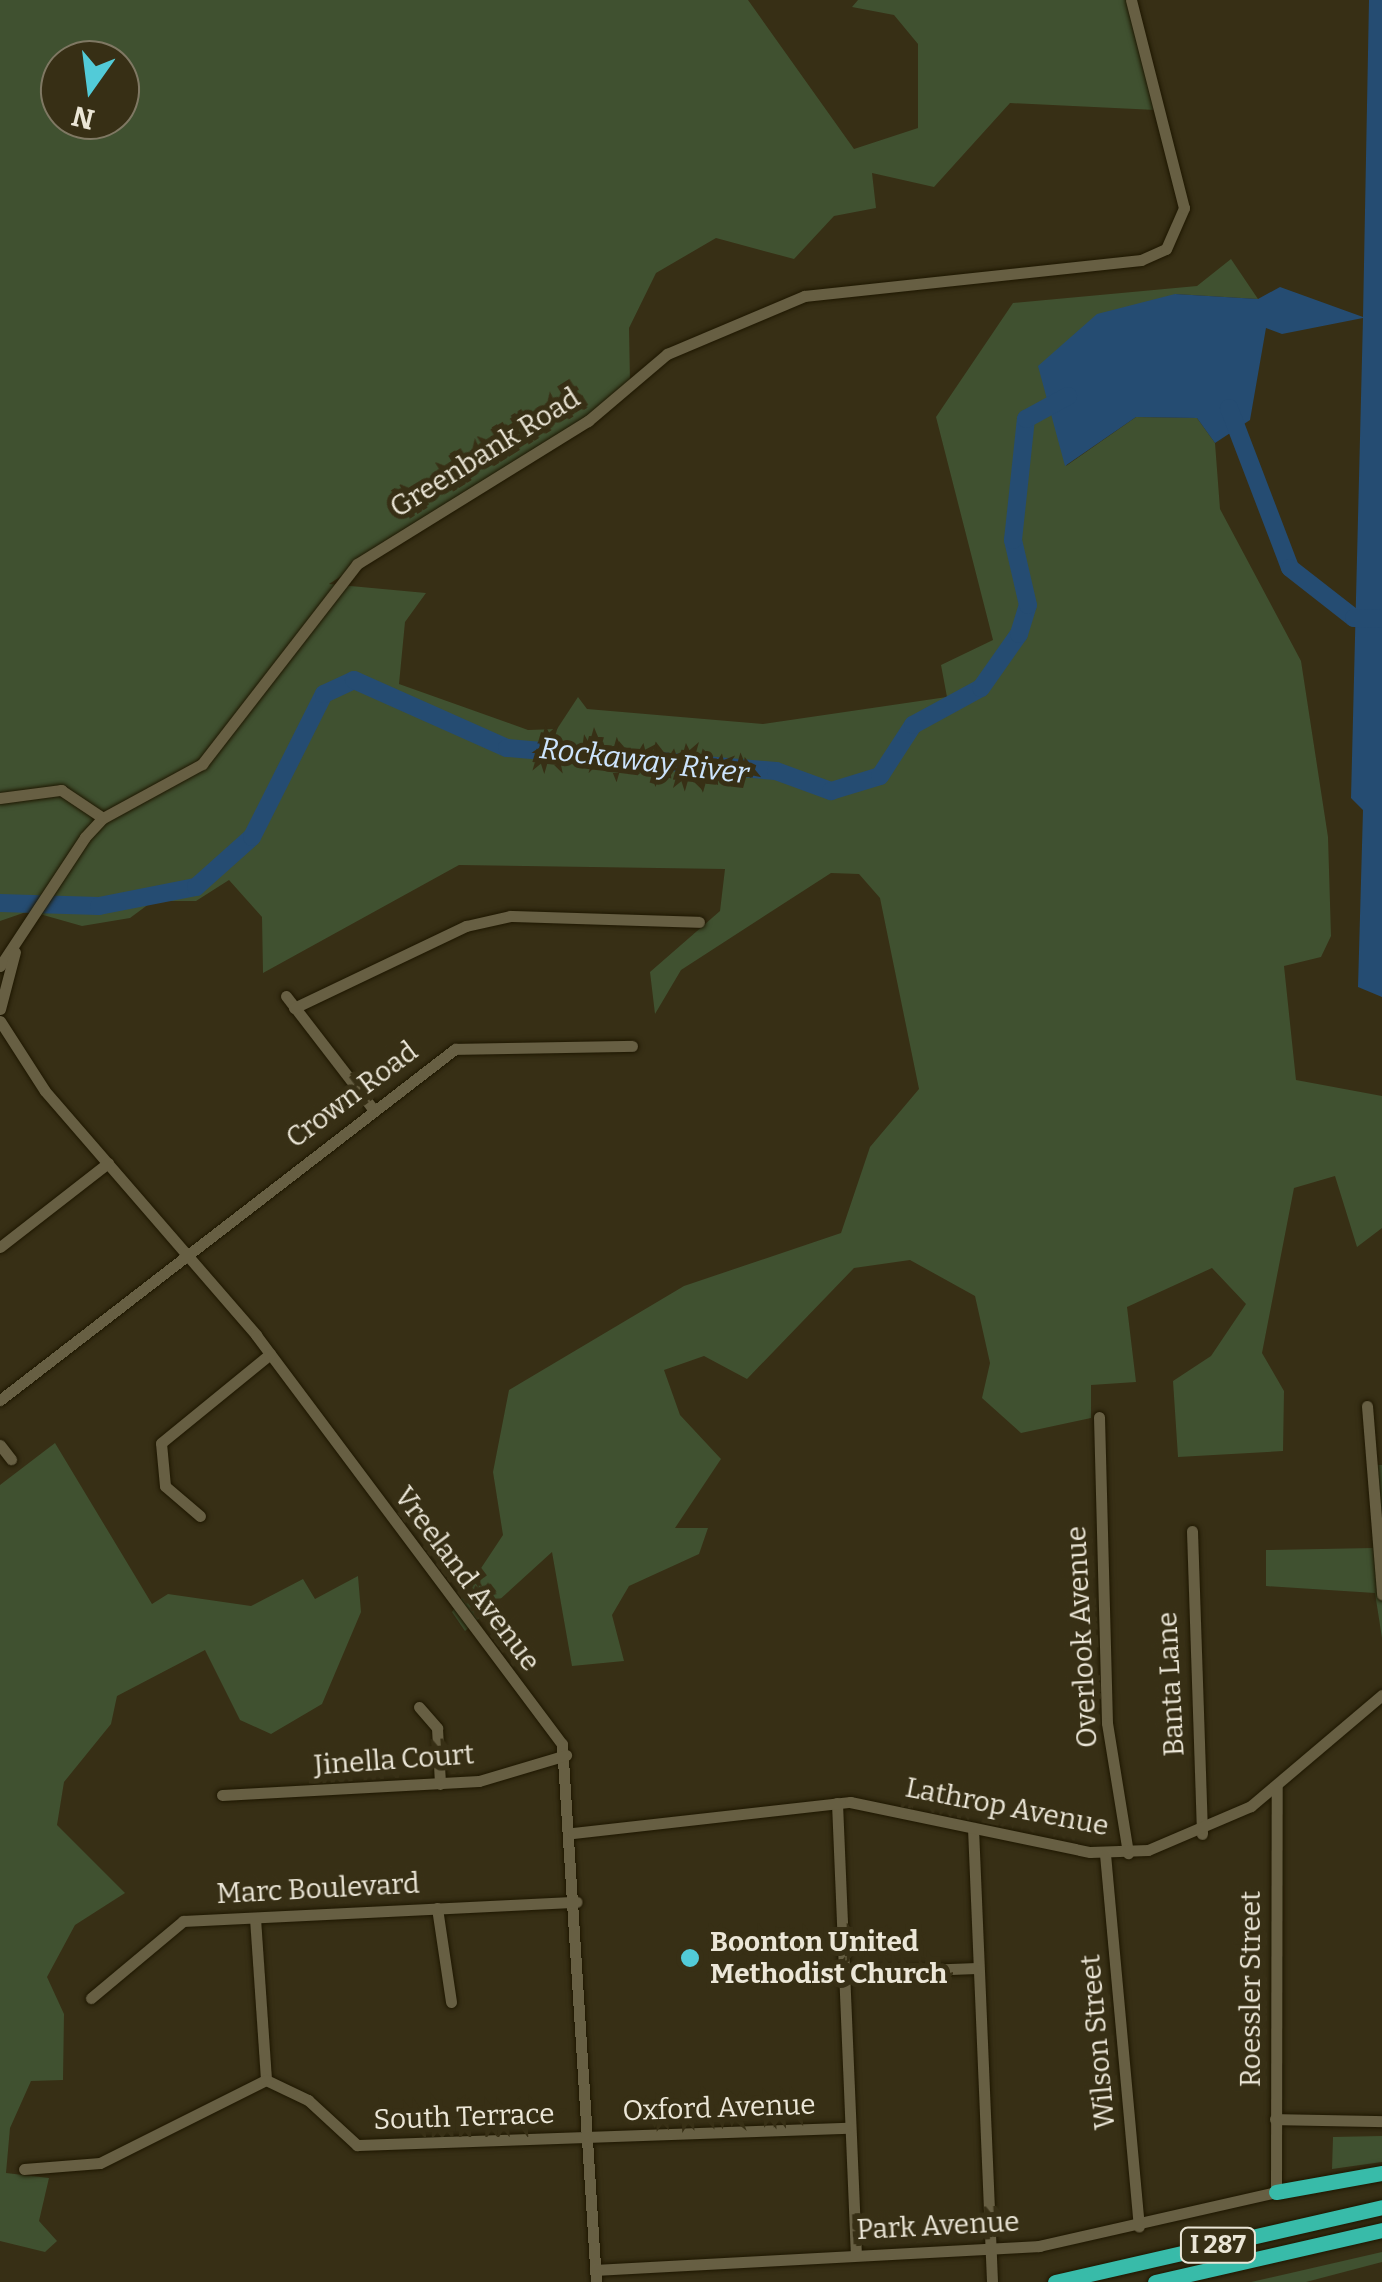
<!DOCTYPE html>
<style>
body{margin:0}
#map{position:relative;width:1382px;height:2282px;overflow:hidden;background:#372f15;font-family:Bitter,serif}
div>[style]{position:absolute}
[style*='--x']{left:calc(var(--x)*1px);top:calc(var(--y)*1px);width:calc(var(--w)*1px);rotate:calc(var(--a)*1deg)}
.green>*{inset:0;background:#405130}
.water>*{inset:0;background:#254c72}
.river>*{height:18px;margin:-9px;padding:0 9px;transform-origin:9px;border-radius:9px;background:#254c72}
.roads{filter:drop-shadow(0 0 2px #1e1700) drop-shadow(0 0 2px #1e1700)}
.minor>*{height:11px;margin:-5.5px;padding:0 5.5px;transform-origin:5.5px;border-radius:5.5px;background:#675f43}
.highway>*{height:15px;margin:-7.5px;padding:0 7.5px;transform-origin:7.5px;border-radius:7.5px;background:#38bba9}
.dots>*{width:28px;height:28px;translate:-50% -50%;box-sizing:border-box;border:5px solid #372f15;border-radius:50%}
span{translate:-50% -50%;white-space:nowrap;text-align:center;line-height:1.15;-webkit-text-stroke:10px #372f15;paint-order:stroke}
.shield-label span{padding:2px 8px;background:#372f15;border:2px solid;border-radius:8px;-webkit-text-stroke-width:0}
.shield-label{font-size:25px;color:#ebe6d7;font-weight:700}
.street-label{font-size:28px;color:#ebe6d7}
.poi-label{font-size:28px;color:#ebe6d7;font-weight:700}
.left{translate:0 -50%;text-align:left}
.water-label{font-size:30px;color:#cce4fd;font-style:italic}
.north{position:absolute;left:40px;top:40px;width:100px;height:100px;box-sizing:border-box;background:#372f15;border:2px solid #7f7863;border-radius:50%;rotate:194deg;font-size:28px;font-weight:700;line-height:40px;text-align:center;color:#ebe6d7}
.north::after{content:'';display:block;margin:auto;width:35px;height:45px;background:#52cbd8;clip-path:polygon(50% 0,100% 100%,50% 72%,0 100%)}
</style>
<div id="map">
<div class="green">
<i style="clip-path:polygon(evenodd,0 0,748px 0,854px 149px,918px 128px,918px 44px,894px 15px,852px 7px,858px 0,1135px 0,1156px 110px,1010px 103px,934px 187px,872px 173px,876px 208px,834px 216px,794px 259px,716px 238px,656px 273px,629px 328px,630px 382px,601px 411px,329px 584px,426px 593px,405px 622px,399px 684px,528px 730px,557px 729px,578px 697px,587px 709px,763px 724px,947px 697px,941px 665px,993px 640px,936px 417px,1013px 303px,1197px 286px,1231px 259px,1258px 299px,1175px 294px,1066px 466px,1136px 417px,1197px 418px,1215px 443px,1220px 509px,1301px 661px,1328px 837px,1331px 936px,1321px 957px,1284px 966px,1296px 1080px,1382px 1096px,1382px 1228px,1357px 1247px,1335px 1176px,1294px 1188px,1262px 1353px,1284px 1391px,1283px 1451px,1178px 1457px,1173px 1381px,1211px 1356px,1246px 1304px,1212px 1268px,1127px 1307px,1136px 1382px,1091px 1385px,1091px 1418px,1021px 1433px,982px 1398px,990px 1363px,975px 1296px,910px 1260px,854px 1268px,747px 1379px,704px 1356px,664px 1370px,680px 1415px,721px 1459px,675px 1528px,708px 1528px,699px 1554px,629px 1586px,612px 1615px,624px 1661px,572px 1666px,552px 1552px,465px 1631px,452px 1612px,503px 1535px,493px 1472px,509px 1390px,684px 1286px,841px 1233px,870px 1147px,919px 1089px,880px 898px,859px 874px,831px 873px,681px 970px,655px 1014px,650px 972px,720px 911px,725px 869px,459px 865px,263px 973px,262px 917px,229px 880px,196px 901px,153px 901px,130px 918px,82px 926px,29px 911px,0 921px,0 0,60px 60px,120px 60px,120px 120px,60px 120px,60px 60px)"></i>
<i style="clip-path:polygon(55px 1443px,152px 1604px,168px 1594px,251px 1606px,303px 1579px,315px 1599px,358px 1576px,361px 1612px,322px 1704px,271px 1734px,240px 1720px,205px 1650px,117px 1696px,111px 1724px,64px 1782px,57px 1825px,125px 1893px,75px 1925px,47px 1977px,64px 2014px,63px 2080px,31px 2081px,10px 2128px,6px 2173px,49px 2178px,39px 2221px,57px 2241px,45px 2252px,0 2241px,0 1485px)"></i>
<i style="clip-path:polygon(1370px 1465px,1382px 1465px,1382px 1638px,1375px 1593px,1266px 1586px,1266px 1550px,1373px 1548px)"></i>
<i style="clip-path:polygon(1382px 2136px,1382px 2162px,1332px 2169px,1333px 2137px)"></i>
<i style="clip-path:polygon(1382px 2252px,1382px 2262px,1306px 2282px,1251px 2282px)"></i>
</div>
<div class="water">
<i style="clip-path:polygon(1369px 0,1382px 0,1382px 997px,1358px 987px,1363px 810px,1351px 798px,1363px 318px,1282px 334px,1266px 328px,1250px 420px,1215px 443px,1197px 418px,1136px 417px,1065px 466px,1038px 366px,1097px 314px,1175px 294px,1258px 299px,1280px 287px,1363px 317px)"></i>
</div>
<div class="river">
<i style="--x:1229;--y:408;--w:171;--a:69.1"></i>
<i style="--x:1290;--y:568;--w:81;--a:38"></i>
<i style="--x:1354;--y:618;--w:28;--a:2"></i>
<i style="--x:0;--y:903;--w:99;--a:1.7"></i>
<i style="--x:99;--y:906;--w:99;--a:-11.1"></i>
<i style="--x:196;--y:887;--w:75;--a:-41.8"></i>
<i style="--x:252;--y:837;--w:160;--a:-63.3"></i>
<i style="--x:324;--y:694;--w:33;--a:-25"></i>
<i style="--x:354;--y:680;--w:167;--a:24"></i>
<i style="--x:507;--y:748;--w:270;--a:4.9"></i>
<i style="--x:776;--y:771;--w:59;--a:20"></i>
<i style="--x:831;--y:791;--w:51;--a:-17"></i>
<i style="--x:880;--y:776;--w:61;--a:-57.1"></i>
<i style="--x:913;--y:725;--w:77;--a:-28.6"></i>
<i style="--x:981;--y:688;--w:66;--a:-54.9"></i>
<i style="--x:1019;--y:634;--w:30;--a:-73"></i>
<i style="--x:1028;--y:605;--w:67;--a:-103"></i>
<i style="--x:1013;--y:540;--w:122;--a:-83.9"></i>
<i style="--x:1026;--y:419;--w:48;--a:-28.7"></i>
</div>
<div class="roads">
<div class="minor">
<i style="--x:0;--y:798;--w:62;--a:-7.5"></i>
<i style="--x:61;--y:790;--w:50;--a:33.7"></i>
<i style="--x:0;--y:966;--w:154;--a:-56.6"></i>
<i style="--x:85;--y:837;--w:26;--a:-47"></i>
<i style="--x:103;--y:818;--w:113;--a:-28.6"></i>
<i style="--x:202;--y:764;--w:253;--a:-52.2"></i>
<i style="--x:357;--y:564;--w:272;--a:-31.8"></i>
<i style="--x:588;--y:421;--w:104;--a:-40.3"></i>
<i style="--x:667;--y:354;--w:149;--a:-22.9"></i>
<i style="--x:804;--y:296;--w:339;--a:-6.1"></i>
<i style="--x:1141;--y:260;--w:27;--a:-24"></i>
<i style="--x:1166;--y:249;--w:45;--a:-66.3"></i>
<i style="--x:1184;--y:208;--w:215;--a:-104.3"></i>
<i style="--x:286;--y:996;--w:143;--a:52.4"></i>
<i style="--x:294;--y:1008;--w:191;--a:-25.5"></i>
<i style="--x:466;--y:926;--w:45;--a:-12.8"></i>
<i style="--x:510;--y:916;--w:189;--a:1.8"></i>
<i style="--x:0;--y:1009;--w:59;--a:-75.3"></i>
<i style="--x:0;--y:1021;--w:83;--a:57.3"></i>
<i style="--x:45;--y:1091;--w:323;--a:49.1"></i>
<i style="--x:256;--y:1335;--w:511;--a:53.2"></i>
<i style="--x:562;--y:1744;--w:539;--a:86.38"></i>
<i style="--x:0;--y:1247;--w:137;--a:-37.9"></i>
<i style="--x:0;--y:1400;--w:575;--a:-37.65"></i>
<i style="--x:455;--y:1049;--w:177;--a:-1"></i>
<i style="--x:1367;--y:1406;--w:189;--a:85.4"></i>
<i style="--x:1099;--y:1417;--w:306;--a:88.5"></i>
<i style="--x:1107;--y:1723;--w:132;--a:80.8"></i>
<i style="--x:0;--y:1445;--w:18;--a:52"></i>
<i style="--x:200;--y:1516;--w:46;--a:-139.4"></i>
<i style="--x:165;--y:1486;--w:43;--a:-95.3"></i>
<i style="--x:161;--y:1443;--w:141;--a:-39.2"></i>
<i style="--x:1192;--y:1531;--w:303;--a:88.1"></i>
<i style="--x:419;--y:1707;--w:28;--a:49"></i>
<i style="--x:437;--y:1728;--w:56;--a:86.9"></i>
<i style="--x:222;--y:1795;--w:257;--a:-3.1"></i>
<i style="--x:479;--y:1781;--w:91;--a:-16.6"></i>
<i style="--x:837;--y:1803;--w:452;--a:87.6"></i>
<i style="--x:973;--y:1828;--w:454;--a:87.6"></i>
<i style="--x:573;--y:1833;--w:279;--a:-6.4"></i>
<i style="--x:850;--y:1802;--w:245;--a:11.8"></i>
<i style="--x:1090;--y:1852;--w:58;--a:-2"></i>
<i style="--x:1148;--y:1850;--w:112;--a:-23.1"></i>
<i style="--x:1251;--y:1806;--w:172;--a:-40.3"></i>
<i style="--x:1105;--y:1854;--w:374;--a:84.8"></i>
<i style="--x:437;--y:1908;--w:95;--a:81.5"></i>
<i style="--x:255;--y:1918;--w:162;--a:86.1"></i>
<i style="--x:843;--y:1973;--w:135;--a:-2.1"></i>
<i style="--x:91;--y:1998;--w:120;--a:-39.9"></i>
<i style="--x:183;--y:1921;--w:394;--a:-2.8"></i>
<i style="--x:1275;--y:2119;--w:107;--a:1.1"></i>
<i style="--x:24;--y:2169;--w:76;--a:-4.5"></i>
<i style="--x:100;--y:2163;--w:186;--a:-26.6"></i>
<i style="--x:266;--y:2080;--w:47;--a:25.5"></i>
<i style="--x:308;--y:2100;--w:67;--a:42.6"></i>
<i style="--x:357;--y:2145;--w:493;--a:-2"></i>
<i style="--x:595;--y:2270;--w:445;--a:-3.1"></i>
<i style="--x:1039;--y:2246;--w:243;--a:-12.8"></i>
<i style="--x:1276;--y:2192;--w:406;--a:-89.9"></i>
</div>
<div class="highway">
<i style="--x:1276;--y:2192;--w:108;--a:-10.2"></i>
<i style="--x:1055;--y:2282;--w:335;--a:-12.9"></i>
<i style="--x:1155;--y:2282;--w:233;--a:-12.9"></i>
</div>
</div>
<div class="dots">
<i style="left:690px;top:1958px;background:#52cbd8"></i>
</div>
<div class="shield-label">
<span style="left:1218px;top:2245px">I 287</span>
</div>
<div class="street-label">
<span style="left:485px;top:453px;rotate:-32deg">Greenbank Road</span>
<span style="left:352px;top:1095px;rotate:-37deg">Crown Road</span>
<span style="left:467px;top:1579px;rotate:53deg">Vreeland Avenue</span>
<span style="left:1082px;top:1637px;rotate:-93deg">Overlook Avenue</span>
<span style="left:1171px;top:1684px;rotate:-93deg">Banta Lane</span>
<span style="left:394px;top:1760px;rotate:-4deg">Jinella Court</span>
<span style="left:1007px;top:1807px;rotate:11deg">Lathrop Avenue</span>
<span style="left:318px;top:1889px;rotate:-3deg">Marc Boulevard</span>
<span style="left:1251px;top:1989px;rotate:-90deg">Roessler Street</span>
<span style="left:1098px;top:2042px;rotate:-95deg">Wilson Street</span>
<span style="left:719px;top:2108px;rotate:-2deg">Oxford Avenue</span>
<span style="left:464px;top:2117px;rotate:-2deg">South Terrace</span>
<span style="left:938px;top:2226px;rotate:-3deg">Park Avenue</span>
</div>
<div class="poi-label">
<span class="left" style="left:710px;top:1958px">Boonton United<br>Methodist Church</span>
</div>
<div class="water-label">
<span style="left:644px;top:761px;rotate:7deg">Rockaway River</span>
</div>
<div class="north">N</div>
</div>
